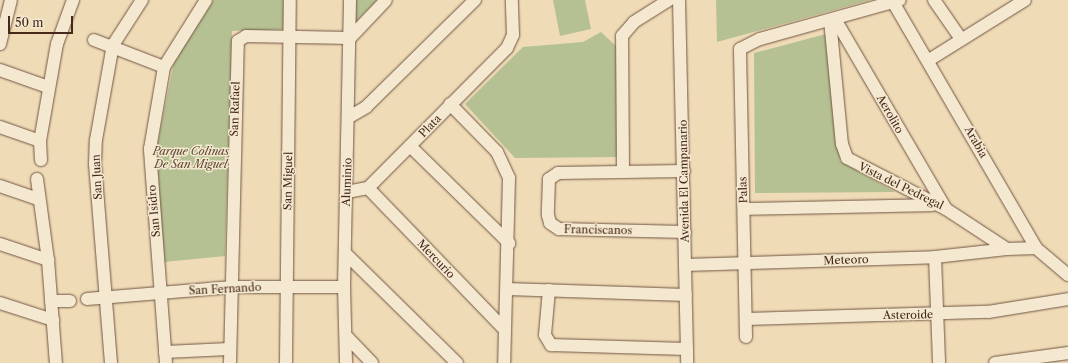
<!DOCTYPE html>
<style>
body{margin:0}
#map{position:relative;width:1068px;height:363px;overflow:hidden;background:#f0dbb7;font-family:"Libre Caslon Text",serif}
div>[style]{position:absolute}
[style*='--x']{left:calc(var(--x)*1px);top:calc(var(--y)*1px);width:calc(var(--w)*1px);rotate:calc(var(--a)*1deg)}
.green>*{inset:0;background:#b5c192}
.roads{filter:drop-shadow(0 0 1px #705642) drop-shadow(0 0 1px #705642)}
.minor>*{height:12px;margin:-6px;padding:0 6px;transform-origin:6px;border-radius:6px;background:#f5e8d0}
span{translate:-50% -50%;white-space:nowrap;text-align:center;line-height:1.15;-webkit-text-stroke:3px #f5e8d0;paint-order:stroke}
.street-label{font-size:11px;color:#46291b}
.park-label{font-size:11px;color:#5c4733;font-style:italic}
.scale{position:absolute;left:8px;top:16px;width:65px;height:18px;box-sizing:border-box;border:2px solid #46291b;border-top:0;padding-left:5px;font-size:12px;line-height:14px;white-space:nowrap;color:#46291b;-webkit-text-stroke:3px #f5e8d0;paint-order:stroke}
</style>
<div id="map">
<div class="green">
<i style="clip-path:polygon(214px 0,284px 0,285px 24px,283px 29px,232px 31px,225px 256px,164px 262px,155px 156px,174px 61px)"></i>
<i style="clip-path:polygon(356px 0,377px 0,356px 21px)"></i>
<i style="clip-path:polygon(553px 0,585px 0,591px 29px,560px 36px)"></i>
<i style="clip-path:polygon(716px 0,870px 0,717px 42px)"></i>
<i style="clip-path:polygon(601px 32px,618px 48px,619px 157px,515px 158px,465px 104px,523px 47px,583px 42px)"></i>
<i style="clip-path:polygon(826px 34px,840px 161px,895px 192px,755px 193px,754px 53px)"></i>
</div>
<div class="roads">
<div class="minor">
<i style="--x:679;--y:0;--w:363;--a:88.7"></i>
<i style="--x:934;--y:0;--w:47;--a:55.3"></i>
<i style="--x:893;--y:2;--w:285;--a:59.8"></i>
<i style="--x:1036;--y:248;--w:42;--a:40.2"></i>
<i style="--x:835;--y:19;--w:220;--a:59.7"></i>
<i style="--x:830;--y:20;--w:125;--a:84.5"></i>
<i style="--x:842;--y:144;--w:15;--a:70"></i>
<i style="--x:847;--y:158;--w:111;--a:27.3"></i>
<i style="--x:946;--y:209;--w:73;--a:33.3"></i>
<i style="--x:1007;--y:249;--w:29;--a:-2"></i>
<i style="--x:94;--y:40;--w:75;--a:21.1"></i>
<i style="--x:0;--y:44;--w:45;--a:-76"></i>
<i style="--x:929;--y:60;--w:113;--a:-32"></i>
<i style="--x:0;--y:70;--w:51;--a:19.5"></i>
<i style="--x:450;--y:104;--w:67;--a:45.6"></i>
<i style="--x:497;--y:152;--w:29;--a:65"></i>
<i style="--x:509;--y:178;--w:185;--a:91.5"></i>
<i style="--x:349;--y:117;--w:20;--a:-30"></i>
<i style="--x:366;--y:107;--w:153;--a:-44.5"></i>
<i style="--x:0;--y:127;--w:42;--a:19.3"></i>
<i style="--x:410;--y:146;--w:139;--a:44.4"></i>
<i style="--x:41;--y:160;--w:19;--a:-93"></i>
<i style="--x:40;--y:141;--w:98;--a:-80.1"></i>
<i style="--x:57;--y:44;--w:47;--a:-70"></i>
<i style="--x:623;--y:171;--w:135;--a:-90.4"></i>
<i style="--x:622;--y:36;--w:18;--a:-49"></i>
<i style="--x:634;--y:22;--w:41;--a:-32.2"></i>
<i style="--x:684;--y:171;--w:126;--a:179.1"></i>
<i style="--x:558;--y:173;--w:11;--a:146"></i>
<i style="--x:549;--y:179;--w:36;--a:92"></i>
<i style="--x:548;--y:215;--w:8;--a:76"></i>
<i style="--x:550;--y:223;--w:11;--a:34"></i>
<i style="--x:559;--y:229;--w:126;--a:1.4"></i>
<i style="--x:37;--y:179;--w:82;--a:82.3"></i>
<i style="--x:48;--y:260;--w:103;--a:85.6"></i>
<i style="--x:0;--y:186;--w:40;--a:18.9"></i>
<i style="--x:368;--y:188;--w:197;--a:46"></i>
<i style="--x:347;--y:192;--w:21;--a:-11"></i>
<i style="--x:368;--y:188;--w:197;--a:-45.2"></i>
<i style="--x:507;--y:48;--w:14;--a:-65"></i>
<i style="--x:513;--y:35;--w:35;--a:-92"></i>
<i style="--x:744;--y:209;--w:188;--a:-1.2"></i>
<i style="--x:0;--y:244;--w:51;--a:18.4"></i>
<i style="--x:345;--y:253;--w:157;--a:44.5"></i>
<i style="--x:935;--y:257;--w:106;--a:87.8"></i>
<i style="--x:685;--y:265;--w:250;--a:-1.8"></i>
<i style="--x:935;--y:257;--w:72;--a:-6.3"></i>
<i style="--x:507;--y:289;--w:179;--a:1.9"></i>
<i style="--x:549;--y:290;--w:45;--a:95.1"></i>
<i style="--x:545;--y:335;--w:12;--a:59"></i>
<i style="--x:551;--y:345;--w:136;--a:1.7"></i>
<i style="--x:87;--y:299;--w:146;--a:-4.7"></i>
<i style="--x:233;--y:287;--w:111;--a:0"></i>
<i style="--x:51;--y:301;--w:19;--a:0"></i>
<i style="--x:0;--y:303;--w:56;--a:17.8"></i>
<i style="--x:746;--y:319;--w:242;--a:-1.7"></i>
<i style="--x:988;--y:312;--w:81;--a:-9.2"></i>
<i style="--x:347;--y:337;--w:36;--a:46"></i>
<i style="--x:746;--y:337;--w:288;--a:-91.2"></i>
<i style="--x:740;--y:49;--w:22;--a:-27"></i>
<i style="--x:760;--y:39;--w:145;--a:-15.6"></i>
<i style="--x:165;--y:352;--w:64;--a:-2.7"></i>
<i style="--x:111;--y:363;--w:200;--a:-94.6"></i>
<i style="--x:95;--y:164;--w:24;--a:-88"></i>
<i style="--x:96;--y:140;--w:97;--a:-79.9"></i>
<i style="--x:113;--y:45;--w:54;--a:-57.2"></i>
<i style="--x:166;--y:363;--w:215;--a:-94.3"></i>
<i style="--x:150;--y:149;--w:83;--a:-80.3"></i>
<i style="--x:164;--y:67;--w:79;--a:-57.9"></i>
<i style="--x:230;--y:363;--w:322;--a:-88.6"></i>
<i style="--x:238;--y:41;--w:9;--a:-32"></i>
<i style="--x:246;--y:36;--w:104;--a:1.1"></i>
<i style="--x:350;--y:38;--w:52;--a:-46.5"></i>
<i style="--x:286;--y:363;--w:363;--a:-89.4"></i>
<i style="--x:346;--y:363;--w:76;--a:-91.5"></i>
<i style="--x:344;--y:287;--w:287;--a:-88.8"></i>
<i style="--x:995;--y:363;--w:74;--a:-7.8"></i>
</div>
</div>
<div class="street-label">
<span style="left:235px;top:109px;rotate:-88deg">San Rafael</span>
<span style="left:890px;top:114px;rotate:60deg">Aerolito</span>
<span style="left:430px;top:126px;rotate:-46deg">Plata</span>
<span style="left:976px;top:142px;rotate:60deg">Arabia</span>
<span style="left:97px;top:177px;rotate:-93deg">San Juan</span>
<span style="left:288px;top:181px;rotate:-89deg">San Miguel</span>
<span style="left:684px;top:181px;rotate:-91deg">Avenida El Campanario</span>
<span style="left:347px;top:182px;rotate:-88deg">Aluminio</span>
<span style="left:901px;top:186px;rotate:26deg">Vista del Pedregal</span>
<span style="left:743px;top:190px;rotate:-92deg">Palas</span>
<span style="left:154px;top:211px;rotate:-95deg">San Isidro</span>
<span style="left:598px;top:230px;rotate:1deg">Franciscanos</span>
<span style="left:436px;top:259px;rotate:46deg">Mercurio</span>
<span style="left:846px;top:260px;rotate:-2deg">Meteoro</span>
<span style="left:225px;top:289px;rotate:-3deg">San Fernando</span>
<span style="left:908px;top:315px;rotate:-1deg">Asteroide</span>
</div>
<div class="park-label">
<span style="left:191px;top:158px">Parque Colinas<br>De San Miguel</span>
</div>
<div class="scale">50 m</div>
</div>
